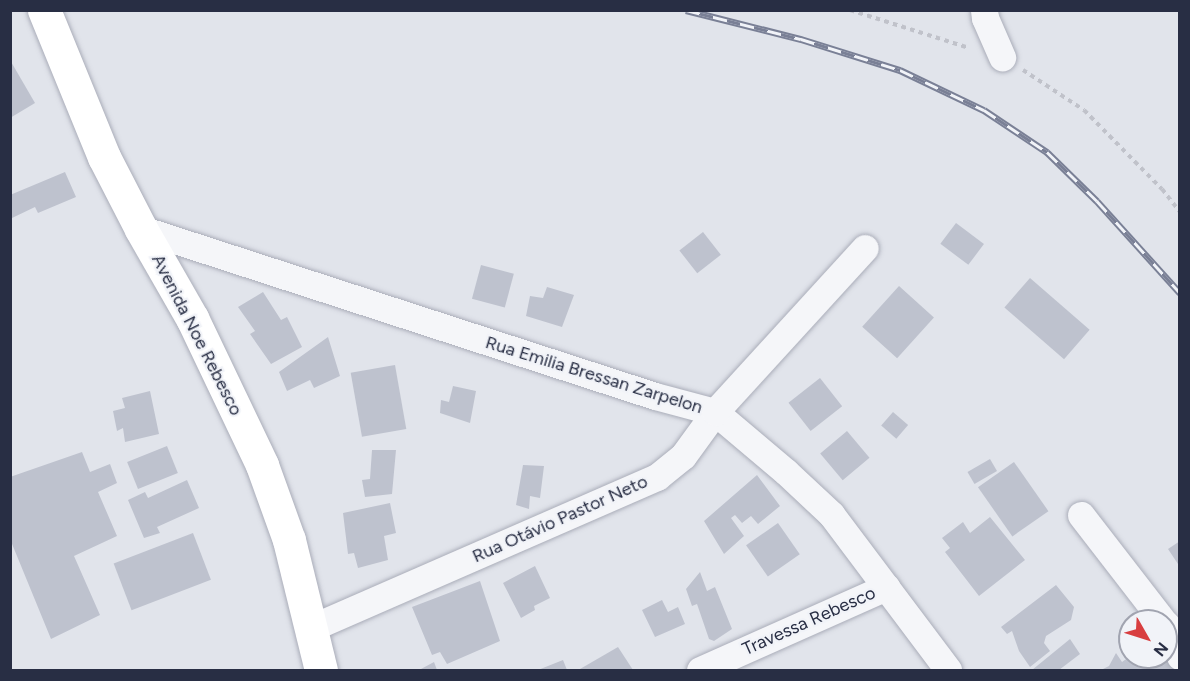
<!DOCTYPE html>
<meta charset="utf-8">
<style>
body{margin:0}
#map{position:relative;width:1190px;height:681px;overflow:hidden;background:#e1e4eb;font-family:Figtree,sans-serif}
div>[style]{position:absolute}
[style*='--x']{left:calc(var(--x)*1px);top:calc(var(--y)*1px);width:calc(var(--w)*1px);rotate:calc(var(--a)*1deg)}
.building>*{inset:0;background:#bec2ce;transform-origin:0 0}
.path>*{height:4px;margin-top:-2px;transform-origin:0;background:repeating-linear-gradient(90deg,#c0c2ca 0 4.5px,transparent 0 9px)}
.roads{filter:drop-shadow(0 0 2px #aaadb9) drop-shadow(0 0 2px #aaadb9)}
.street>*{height:27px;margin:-13.5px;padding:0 13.5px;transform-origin:13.5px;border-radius:13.5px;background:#f5f6f9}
.secondary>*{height:33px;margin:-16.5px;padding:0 16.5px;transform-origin:16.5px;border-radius:16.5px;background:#fff}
.rail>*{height:7px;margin-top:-3.5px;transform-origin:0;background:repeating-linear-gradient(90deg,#f1f3f8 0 14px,#7a8096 0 28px);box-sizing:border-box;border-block:2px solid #7a8096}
span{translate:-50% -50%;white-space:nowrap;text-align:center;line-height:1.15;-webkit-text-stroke:4.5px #f1f3f8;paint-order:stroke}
.street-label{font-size:18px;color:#282e44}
.frame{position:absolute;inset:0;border:12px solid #282e44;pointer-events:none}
.north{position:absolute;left:1118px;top:609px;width:60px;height:60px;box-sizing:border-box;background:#f1f3f8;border:2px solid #a1a4b0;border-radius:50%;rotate:129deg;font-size:16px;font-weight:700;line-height:24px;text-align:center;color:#282e44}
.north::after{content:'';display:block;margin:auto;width:21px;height:27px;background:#d83e40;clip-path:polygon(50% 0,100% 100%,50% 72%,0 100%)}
</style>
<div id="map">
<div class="building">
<i style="clip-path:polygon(10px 60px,35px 103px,10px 118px)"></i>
<i style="clip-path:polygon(65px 172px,76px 197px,38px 213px,35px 207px,12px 218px,10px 195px)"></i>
<i style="left:956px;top:223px;width:35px;height:26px;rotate:37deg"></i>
<i style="left:703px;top:232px;width:29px;height:30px;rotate:52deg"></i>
<i style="left:481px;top:265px;width:34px;height:35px;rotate:15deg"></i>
<i style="left:1030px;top:278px;width:79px;height:39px;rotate:41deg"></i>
<i style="left:899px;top:286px;width:47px;height:55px;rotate:42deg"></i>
<i style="clip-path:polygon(547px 287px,574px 295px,562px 327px,526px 316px,530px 296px,543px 298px)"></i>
<i style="clip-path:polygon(263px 292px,281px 320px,287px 317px,302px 347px,271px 364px,250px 334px,255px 331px,238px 307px)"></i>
<i style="clip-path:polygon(328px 337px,340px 376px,314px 388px,310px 380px,287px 391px,279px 372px)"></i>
<i style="left:395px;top:365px;width:65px;height:45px;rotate:80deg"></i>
<i style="left:820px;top:378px;width:36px;height:40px;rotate:52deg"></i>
<i style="clip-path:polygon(453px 386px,476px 391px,470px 423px,440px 413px,441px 400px,449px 402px)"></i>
<i style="clip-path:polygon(150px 391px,159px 434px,125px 442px,123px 428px,117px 431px,113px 411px,125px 408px,122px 398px)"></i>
<i style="left:893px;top:412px;width:20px;height:18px;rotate:41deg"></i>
<i style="left:847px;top:431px;width:35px;height:35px;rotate:50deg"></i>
<i style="left:167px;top:446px;width:29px;height:43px;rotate:68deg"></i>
<i style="clip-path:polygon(372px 450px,396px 450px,392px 494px,365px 497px,362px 480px,370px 479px)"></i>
<i style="clip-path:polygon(82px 452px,90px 472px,110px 464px,117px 483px,98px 492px,117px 536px,74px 556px,100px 615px,51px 639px,10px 539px,10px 477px)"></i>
<i style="left:990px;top:459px;width:14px;height:26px;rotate:60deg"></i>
<i style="left:1014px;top:462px;width:60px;height:44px;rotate:55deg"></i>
<i style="clip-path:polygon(523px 465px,544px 466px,540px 498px,530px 496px,529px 509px,516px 505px)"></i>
<i style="clip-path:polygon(757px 475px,780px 506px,758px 524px,751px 516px,742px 523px,735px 515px,731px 518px,744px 536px,724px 554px,704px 521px)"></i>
<i style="clip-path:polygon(187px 480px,199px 508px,157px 527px,160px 533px,144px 538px,128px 500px,145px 492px,148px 498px)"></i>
<i style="clip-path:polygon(390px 503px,396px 533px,384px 536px,388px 560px,358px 568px,354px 553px,348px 554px,343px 513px)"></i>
<i style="clip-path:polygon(990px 517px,1025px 560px,979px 596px,945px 552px,950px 548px,942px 538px,963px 522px,970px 533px)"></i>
<i style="left:778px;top:523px;width:38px;height:39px;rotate:55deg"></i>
<i style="left:193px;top:533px;width:50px;height:85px;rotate:69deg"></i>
<i style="clip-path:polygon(1180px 541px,1180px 567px,1168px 549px)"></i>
<i style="clip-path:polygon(535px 566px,550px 598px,534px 606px,535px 610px,521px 618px,503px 583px)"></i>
<i style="clip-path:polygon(700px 572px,707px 591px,715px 587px,732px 629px,714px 641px,709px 639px,697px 604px,692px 606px,686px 589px)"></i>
<i style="clip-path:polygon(480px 581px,500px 641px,447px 664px,440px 652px,432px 655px,412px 607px)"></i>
<i style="clip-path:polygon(1056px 585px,1074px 607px,1071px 620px,1046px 636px,1044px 643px,1050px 651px,1030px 667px,1019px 651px,1012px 631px,1007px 634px,1001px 627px)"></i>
<i style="clip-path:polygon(662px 600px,668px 612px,678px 607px,685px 624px,655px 637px,642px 610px)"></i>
<i style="clip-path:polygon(1070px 639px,1080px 654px,1059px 670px,1032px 670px)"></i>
<i style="clip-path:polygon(618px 647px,633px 670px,580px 669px)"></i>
<i style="clip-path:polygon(1116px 653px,1122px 662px,1129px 657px,1166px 657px,1166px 654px,1177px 670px,1101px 670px,1109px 666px)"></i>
<i style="clip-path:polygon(563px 660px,567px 670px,538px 670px)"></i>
<i style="clip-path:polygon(434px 662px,437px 670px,421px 670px,421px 669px)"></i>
</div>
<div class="path">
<i style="--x:850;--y:10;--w:125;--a:17.7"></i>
<i style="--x:1023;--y:70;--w:73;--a:33.3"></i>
<i style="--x:1084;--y:110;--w:111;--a:45.4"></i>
<i style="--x:1162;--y:189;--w:29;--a:52"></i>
</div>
<div class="roads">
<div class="street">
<i style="--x:984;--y:10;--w:8;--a:83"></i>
<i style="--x:985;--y:18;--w:43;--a:66.4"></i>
<i style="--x:141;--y:229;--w:540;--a:18"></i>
<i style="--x:655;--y:396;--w:62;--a:14.9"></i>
<i style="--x:715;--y:412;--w:93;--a:40.2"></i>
<i style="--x:786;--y:472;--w:62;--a:43"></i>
<i style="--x:831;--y:514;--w:195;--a:53.1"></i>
<i style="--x:1081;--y:515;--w:134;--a:52.3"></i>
<i style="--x:1166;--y:624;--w:15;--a:53"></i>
<i style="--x:1175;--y:636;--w:21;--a:76"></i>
<i style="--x:311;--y:628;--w:378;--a:-23.6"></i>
<i style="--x:657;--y:477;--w:33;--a:-39"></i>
<i style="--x:683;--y:456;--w:54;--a:-54"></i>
<i style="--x:715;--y:412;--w:222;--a:-47.6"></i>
<i style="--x:700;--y:670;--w:204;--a:-24"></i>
</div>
<div class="secondary">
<i style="--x:44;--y:10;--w:159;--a:67.8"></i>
<i style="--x:104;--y:157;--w:81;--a:62.8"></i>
<i style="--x:141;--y:229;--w:103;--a:60.2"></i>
<i style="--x:192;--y:318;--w:163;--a:64.5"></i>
<i style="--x:262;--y:465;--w:80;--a:70.2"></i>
<i style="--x:289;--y:540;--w:134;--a:76.2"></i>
</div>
</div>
<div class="rail">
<i style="--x:686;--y:10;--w:119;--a:14.2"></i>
<i style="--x:801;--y:39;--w:104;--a:17.4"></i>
<i style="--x:900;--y:70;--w:93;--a:25.5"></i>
<i style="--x:984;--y:110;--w:76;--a:33.7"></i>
<i style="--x:1047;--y:152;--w:70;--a:44.4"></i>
<i style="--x:1097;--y:201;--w:124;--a:47.9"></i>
</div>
<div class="street-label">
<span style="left:197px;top:335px;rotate:63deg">Avenida Noe Rebesco</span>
<span style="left:594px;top:375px;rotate:17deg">Rua Emilia Bressan Zarpelon</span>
<span style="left:560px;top:519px;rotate:-24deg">Rua Otávio Pastor Neto</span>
<span style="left:809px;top:621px;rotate:-24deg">Travessa Rebesco</span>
</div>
<div class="frame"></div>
<div class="north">N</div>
</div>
